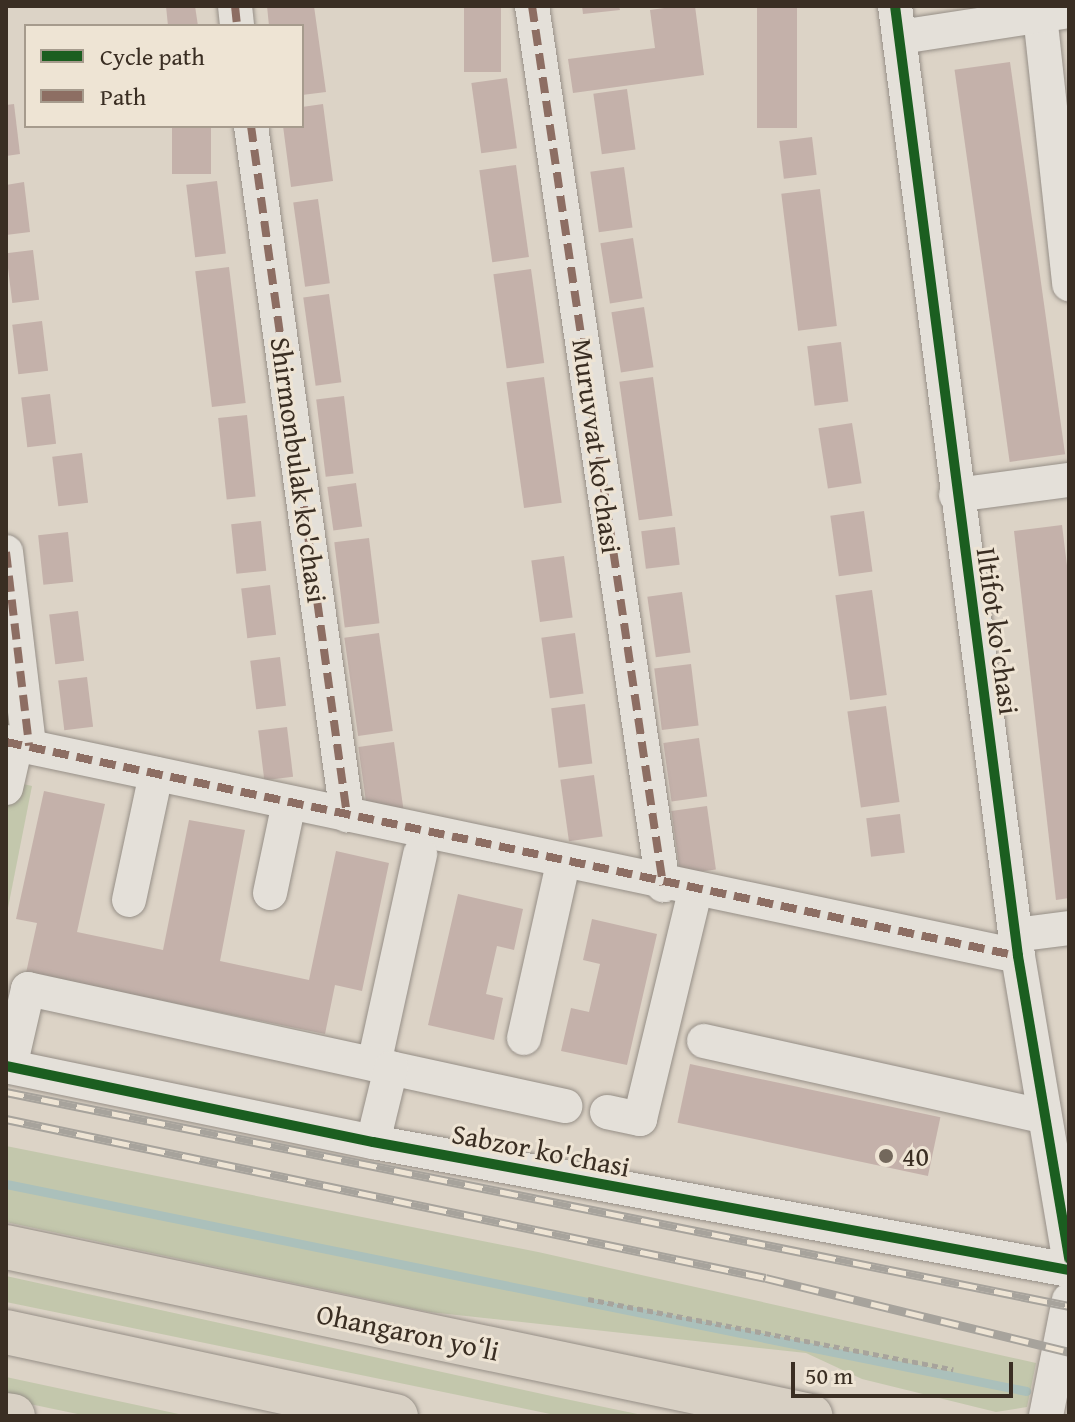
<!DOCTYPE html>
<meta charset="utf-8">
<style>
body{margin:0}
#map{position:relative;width:1075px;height:1422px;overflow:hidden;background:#dcd3c6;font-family:"Gentium Book Plus",serif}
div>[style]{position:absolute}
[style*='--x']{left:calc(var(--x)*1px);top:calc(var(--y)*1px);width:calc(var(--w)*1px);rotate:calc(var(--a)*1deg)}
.green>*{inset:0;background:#c3c7ac}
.stream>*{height:9px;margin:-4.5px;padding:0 4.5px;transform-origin:4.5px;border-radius:4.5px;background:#abc0bb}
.building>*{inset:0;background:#c4b1aa;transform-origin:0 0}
.path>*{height:5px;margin-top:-2.5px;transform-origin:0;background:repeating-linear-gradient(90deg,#a7a39c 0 6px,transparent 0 10px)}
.roads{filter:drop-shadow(0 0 2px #968f87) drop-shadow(0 0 2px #968f87)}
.minor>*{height:34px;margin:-17px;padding:0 17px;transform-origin:17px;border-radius:17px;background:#e4e0d9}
.major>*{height:44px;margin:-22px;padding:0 22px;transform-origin:22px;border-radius:22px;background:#d8d0c4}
.highway>*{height:44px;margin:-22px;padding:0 22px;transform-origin:22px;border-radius:22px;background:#d8d0c4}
.rail>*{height:9px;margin-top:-4.5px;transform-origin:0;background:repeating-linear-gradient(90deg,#eee4d4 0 18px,#a7a39c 0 36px);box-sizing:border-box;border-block:2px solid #a7a39c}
.quiet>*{height:8px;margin-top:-4px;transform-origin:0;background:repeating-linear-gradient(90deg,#8d6e63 0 16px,transparent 0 24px)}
.cycleway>*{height:10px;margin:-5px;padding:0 5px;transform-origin:5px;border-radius:5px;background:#1b5e20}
.dots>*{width:22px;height:22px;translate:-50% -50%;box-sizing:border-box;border:4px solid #eee4d4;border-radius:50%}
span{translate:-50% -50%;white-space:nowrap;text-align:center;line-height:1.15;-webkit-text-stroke:6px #eee4d4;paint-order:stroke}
.street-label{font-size:28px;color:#3a2e23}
.poi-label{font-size:28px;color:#3a2e23}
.left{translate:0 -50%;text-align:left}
.frame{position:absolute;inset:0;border:8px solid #3a2e23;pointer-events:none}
.legend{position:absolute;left:24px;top:24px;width:280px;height:104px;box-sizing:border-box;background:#eee4d4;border:2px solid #a69b8d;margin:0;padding:10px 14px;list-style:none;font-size:24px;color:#3a2e23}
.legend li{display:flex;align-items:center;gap:16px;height:40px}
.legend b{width:40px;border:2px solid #a69b8d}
.scale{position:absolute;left:791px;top:1362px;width:222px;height:36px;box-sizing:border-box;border:4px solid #3a2e23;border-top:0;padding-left:10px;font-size:24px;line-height:28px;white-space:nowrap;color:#3a2e23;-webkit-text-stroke:6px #eee4d4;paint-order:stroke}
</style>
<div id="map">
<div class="green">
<i style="clip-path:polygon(6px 780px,32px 786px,6px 918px)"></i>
<i style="clip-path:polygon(6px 1146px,538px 1252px,1036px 1363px,1027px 1407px,996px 1412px,862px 1379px,806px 1353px,429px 1312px,6px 1222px)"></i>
<i style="clip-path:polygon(6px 1276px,556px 1397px,647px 1416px,560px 1416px,6px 1302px)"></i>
<i style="clip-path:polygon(6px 1377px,188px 1416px,87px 1416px,6px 1399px)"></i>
</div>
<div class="stream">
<i style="--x:6;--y:1184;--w:1041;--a:11.47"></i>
</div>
<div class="building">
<i style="clip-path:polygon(166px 6px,195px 6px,198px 26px,168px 26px)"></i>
<i style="clip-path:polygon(267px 6px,314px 6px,326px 92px,302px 95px,302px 26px,269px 26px)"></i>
<i style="left:464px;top:6px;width:37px;height:66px"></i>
<i style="clip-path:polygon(582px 6px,619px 6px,620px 10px,583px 14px)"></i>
<i style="clip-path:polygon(679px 6px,695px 6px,704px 75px,573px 93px,568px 59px,655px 48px,650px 10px)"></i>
<i style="left:757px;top:6px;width:40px;height:122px"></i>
<i style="left:1010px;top:62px;width:396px;height:56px;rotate:82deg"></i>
<i style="left:507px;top:78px;width:71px;height:36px;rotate:82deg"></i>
<i style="left:627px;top:89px;width:61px;height:34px;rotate:82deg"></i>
<i style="clip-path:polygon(14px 104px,20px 154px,6px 156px,6px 105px)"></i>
<i style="clip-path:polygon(323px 104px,333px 181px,291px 187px,283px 126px,302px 126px,302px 107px)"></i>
<i style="left:172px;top:126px;width:39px;height:48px"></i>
<i style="left:812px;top:137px;width:38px;height:33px;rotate:83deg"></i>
<i style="left:516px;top:165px;width:93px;height:37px;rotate:82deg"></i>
<i style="left:624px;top:167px;width:61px;height:34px;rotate:82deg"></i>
<i style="left:217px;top:181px;width:73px;height:31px;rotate:83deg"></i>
<i style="clip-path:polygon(24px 182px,30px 232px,6px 235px,6px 185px)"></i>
<i style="left:820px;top:189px;width:138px;height:39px;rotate:83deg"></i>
<i style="left:318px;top:199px;width:85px;height:25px;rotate:82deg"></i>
<i style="left:633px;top:238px;width:61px;height:33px;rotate:81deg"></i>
<i style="left:33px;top:250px;width:50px;height:27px;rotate:83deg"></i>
<i style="left:229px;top:267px;width:137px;height:34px;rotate:83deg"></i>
<i style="left:531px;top:269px;width:95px;height:38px;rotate:82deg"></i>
<i style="left:329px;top:294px;width:89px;height:26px;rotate:82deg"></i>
<i style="left:644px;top:307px;width:61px;height:33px;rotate:81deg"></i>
<i style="left:42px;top:321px;width:50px;height:30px;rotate:83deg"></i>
<i style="left:841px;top:342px;width:60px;height:34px;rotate:83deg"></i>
<i style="left:544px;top:377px;width:127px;height:38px;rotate:82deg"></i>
<i style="left:653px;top:377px;width:140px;height:34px;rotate:82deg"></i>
<i style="left:50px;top:394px;width:50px;height:29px;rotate:83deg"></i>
<i style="left:344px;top:396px;width:78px;height:28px;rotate:83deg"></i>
<i style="left:247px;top:415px;width:82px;height:29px;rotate:84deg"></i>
<i style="left:852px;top:423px;width:61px;height:34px;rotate:81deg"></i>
<i style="left:82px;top:453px;width:50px;height:30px;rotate:83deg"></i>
<i style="left:356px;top:483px;width:44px;height:29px;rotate:82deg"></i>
<i style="left:864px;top:511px;width:61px;height:34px;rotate:82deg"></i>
<i style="left:261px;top:521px;width:50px;height:30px;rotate:84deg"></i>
<i style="clip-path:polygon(1062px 525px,1069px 582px,1069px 898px,1056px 900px,1014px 531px)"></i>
<i style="left:675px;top:527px;width:38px;height:34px;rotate:83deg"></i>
<i style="left:68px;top:532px;width:50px;height:30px;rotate:84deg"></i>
<i style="left:369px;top:538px;width:86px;height:35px;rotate:83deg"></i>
<i style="left:564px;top:556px;width:62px;height:33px;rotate:82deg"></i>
<i style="left:270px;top:585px;width:50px;height:29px;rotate:83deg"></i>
<i style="left:872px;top:590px;width:106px;height:37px;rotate:82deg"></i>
<i style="left:682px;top:592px;width:61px;height:35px;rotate:82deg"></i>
<i style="left:78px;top:611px;width:50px;height:29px;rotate:83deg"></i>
<i style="left:379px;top:633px;width:99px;height:35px;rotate:82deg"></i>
<i style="left:575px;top:633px;width:61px;height:34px;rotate:82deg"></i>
<i style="left:280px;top:657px;width:49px;height:30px;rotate:83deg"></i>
<i style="left:691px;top:664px;width:62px;height:37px;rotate:83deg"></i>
<i style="left:87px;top:677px;width:50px;height:29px;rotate:83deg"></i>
<i style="left:585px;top:704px;width:60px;height:34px;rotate:83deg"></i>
<i style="left:886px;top:706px;width:97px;height:39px;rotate:82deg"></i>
<i style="left:287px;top:727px;width:50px;height:29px;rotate:83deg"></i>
<i style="left:699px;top:738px;width:59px;height:36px;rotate:82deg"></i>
<i style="left:394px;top:742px;width:70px;height:36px;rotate:82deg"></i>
<i style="left:594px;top:775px;width:62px;height:34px;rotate:82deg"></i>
<i style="clip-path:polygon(44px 791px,105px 804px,77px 932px,163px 950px,189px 820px,245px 830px,220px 961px,309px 980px,336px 851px,389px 863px,362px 991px,335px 985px,325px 1034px,26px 973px,37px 923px,16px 919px)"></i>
<i style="left:707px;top:806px;width:64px;height:36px;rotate:82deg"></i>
<i style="left:900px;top:814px;width:39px;height:34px;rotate:83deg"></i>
<i style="clip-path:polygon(458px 894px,523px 909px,514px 950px,497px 946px,486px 994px,503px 998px,494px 1040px,428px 1025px)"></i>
<i style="clip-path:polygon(592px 919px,657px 934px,627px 1065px,561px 1051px,571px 1008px,589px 1012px,600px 964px,583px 960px)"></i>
<i style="left:690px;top:1064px;width:256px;height:60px;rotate:12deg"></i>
</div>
<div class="path">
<i style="--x:588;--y:1299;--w:372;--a:10.9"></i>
</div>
<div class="roads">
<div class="minor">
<i style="--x:235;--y:6;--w:20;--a:84"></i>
<i style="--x:532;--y:6;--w:889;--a:81.52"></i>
<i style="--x:895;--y:6;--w:958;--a:82.62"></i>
<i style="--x:1018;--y:956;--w:307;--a:80.4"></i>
<i style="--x:1040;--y:15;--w:271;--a:83.8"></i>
<i style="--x:900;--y:37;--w:171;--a:-8.7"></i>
<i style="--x:251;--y:126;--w:696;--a:82.07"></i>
<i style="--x:956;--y:495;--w:114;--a:-7.6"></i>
<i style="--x:6;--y:552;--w:195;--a:83.2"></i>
<i style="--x:6;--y:742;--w:1034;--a:11.94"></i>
<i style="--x:6;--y:788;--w:45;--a:-77.2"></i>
<i style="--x:270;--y:893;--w:92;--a:-78.1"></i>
<i style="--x:129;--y:900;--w:129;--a:-77.9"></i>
<i style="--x:1015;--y:935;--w:54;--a:-7.4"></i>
<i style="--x:524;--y:1038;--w:179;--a:-77.4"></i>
<i style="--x:704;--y:1041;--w:347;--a:12.5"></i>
<i style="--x:374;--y:1064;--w:215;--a:-77.6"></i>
<i style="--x:6;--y:1066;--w:375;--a:11.7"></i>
<i style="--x:373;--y:1142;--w:708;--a:10.42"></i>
<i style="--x:10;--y:1067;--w:80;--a:-77"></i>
<i style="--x:28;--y:989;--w:550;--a:12.29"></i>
<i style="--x:607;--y:1112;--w:34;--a:12"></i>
<i style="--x:640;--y:1119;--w:234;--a:-76.4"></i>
<i style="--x:373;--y:1142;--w:76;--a:-76.3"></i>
<i style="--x:1046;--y:1416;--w:118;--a:-78.8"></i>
</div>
<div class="major">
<i style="--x:6;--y:1415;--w:7;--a:8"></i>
</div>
<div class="highway">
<i style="--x:6;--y:1247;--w:822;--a:11.87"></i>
<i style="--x:6;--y:1332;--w:399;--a:12.2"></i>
</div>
</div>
<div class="rail">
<i style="--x:6;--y:1092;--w:1084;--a:11.38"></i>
<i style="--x:6;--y:1119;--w:776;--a:11.82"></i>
<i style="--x:766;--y:1278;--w:312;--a:13.7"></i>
</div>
<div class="quiet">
<i style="--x:235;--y:6;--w:20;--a:84"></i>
<i style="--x:532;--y:6;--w:889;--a:81.52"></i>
<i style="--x:251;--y:126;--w:696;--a:82.07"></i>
<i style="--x:6;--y:552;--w:195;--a:83.2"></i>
<i style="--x:6;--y:742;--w:1034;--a:11.94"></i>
</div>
<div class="cycleway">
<i style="--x:895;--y:6;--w:958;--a:82.62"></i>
<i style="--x:1018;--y:956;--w:307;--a:80.4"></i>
<i style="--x:6;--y:1066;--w:375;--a:11.7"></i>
<i style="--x:373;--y:1142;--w:708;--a:10.42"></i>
</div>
<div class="dots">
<i style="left:886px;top:1156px;background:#73685c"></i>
</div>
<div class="street-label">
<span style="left:597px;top:446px;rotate:82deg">Muruvvat ko'chasi</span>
<span style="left:299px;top:470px;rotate:82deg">Shirmonbulak ko'chasi</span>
<span style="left:998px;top:631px;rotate:82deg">Iltifot ko'chasi</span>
<span style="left:541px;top:1150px;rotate:11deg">Sabzor ko'chasi</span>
<span style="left:408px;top:1332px;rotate:12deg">Ohangaron yoʻli</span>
</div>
<div class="poi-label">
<span class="left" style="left:902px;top:1156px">40</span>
</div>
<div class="frame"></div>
<ul class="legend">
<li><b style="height:10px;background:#1b5e20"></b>Cycle path</li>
<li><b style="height:10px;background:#8d6e63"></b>Path</li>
</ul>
<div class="scale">50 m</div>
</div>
